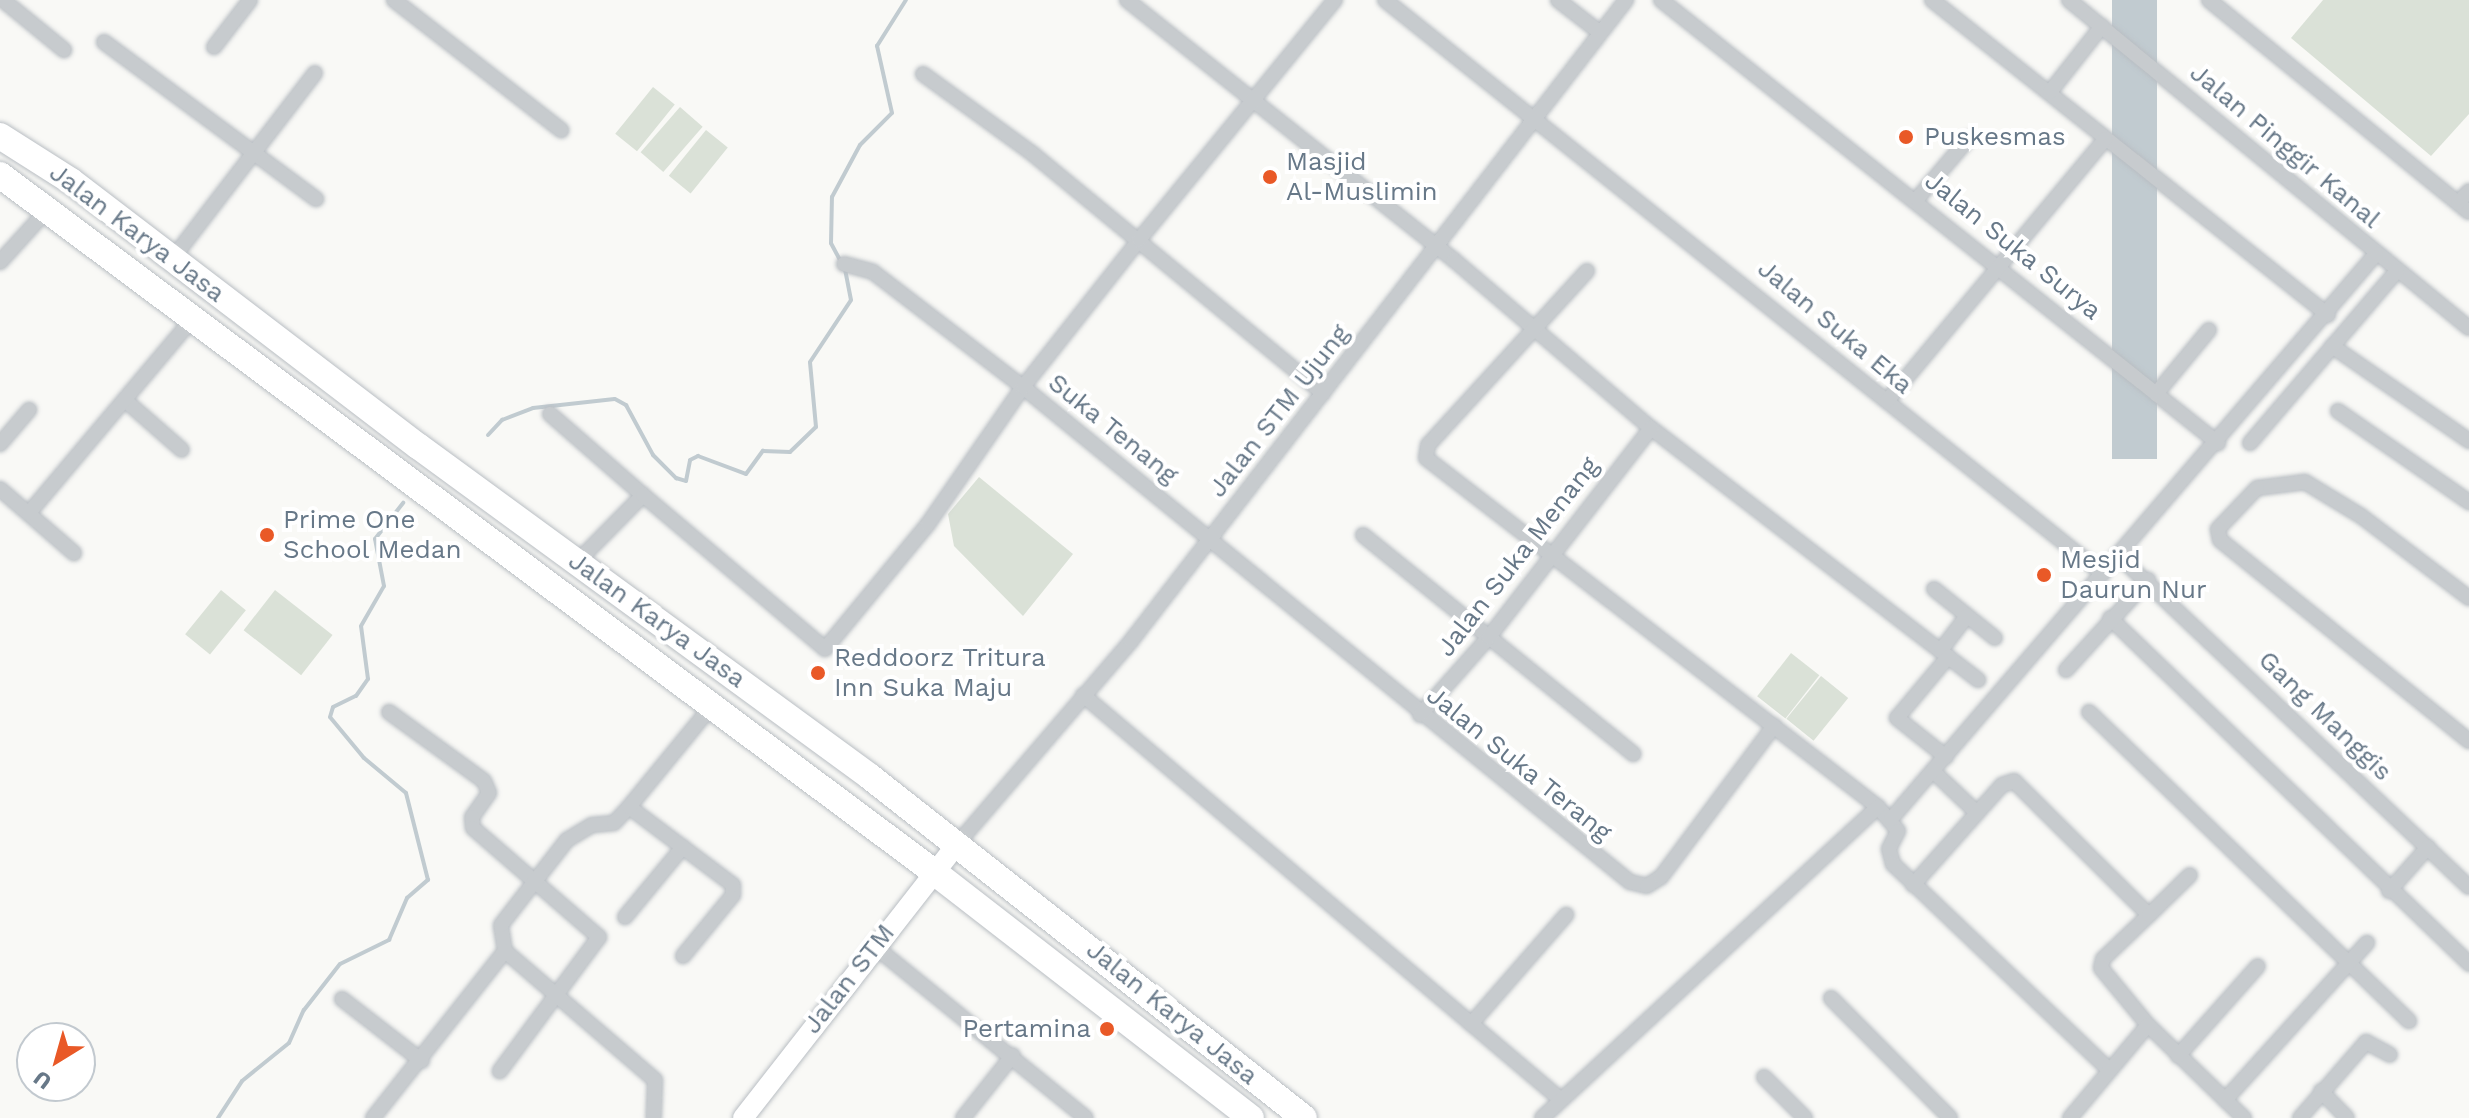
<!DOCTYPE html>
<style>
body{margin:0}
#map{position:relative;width:2469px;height:1118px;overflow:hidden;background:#f9f9f6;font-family:"Work Sans",sans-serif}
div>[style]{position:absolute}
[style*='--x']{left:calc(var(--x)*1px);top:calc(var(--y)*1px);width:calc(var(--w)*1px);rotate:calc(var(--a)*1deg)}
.green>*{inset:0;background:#dae1d7;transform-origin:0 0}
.water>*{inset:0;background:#c1cbd0;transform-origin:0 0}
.stream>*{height:4px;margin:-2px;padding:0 2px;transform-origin:2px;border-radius:2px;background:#c1cbd0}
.roads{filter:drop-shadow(0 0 2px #b9bec3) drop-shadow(0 0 2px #b9bec3)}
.street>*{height:14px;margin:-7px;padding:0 7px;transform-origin:7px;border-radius:7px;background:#c7cbce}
.secondary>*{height:20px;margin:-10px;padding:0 10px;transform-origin:10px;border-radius:10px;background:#fff}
.highway>*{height:26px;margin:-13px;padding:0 13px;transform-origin:13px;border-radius:13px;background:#fff}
.dots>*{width:22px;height:22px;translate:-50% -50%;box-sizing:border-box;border:4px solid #fff;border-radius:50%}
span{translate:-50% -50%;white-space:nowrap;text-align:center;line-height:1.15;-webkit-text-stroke:8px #fff;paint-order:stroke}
.poi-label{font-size:26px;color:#677888}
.left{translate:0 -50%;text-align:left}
.right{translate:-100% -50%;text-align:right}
.street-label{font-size:26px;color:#677888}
.north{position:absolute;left:16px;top:1022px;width:80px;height:80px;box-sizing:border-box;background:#fff;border:2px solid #c2c9cf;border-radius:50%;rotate:217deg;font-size:22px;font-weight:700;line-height:32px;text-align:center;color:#677888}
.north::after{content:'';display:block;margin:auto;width:28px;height:36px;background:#e95927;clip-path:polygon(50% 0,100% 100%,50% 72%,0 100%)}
</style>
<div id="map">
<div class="green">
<i style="clip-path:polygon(2323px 0,2469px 0,2469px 114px,2431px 156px,2291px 38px)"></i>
<i style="left:653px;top:87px;width:28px;height:60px;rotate:39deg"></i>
<i style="left:680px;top:107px;width:30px;height:60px;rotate:41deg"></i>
<i style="left:706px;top:130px;width:28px;height:59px;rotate:39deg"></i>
<i style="clip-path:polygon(979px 477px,1073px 554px,1023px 616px,954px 546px,948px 514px)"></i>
<i style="left:221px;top:590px;width:32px;height:57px;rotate:39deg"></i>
<i style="left:275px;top:590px;width:73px;height:51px;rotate:38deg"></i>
<i style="left:1791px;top:653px;width:36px;height:55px;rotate:38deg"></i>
<i style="left:1821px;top:676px;width:35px;height:55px;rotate:39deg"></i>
</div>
<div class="water">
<i style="left:2112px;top:0;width:45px;height:459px"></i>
</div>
<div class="stream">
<i style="--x:841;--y:262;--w:21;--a:-118"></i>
<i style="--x:831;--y:243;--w:46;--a:-88.8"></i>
<i style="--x:832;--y:197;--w:59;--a:-61.7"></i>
<i style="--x:860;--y:145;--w:45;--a:-45"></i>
<i style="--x:892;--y:113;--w:69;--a:-102.6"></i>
<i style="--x:877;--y:46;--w:54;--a:-57.8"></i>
<i style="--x:488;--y:435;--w:21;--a:-47"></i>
<i style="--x:502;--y:420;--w:33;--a:-21"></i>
<i style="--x:533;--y:408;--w:82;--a:-6.3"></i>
<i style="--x:615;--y:399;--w:13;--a:29"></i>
<i style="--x:626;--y:405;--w:57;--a:61.6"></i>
<i style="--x:653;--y:455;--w:33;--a:45"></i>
<i style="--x:676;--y:478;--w:10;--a:17"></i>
<i style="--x:686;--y:481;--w:21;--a:-79"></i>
<i style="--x:690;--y:460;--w:9;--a:-27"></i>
<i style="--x:698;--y:456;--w:51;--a:20.6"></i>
<i style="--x:746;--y:474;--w:29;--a:-54"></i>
<i style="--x:763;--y:451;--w:27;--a:2"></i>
<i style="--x:790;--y:452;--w:36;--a:-44"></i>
<i style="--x:816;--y:427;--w:65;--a:-95.3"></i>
<i style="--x:810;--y:362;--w:74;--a:-56.5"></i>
<i style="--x:851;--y:300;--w:31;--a:-101"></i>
<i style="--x:218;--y:1118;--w:44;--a:-57"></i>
<i style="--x:242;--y:1081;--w:60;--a:-39"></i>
<i style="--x:289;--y:1043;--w:36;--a:-66"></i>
<i style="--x:304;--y:1010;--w:58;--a:-52"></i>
<i style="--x:340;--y:964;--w:55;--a:-26.1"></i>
<i style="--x:389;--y:940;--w:46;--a:-66.8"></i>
<i style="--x:407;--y:898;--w:28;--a:-41"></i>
<i style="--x:428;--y:880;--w:90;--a:-104.2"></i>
<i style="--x:406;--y:793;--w:55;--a:-140.2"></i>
<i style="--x:364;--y:758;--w:53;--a:-129.7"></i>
<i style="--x:330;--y:717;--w:10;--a:-73"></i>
<i style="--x:333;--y:707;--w:25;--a:-26"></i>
<i style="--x:356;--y:696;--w:21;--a:-55"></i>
<i style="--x:368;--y:679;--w:53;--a:-97.5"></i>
<i style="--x:361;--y:626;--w:46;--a:-60.1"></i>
<i style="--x:384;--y:586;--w:48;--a:-100.8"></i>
<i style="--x:375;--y:539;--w:46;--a:-52.1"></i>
</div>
<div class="roads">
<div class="street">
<i style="--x:3;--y:0;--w:79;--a:39.3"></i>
<i style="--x:394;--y:0;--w:212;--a:37.9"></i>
<i style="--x:1127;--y:0;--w:418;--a:38.5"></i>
<i style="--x:1454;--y:260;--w:259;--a:40.5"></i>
<i style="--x:1651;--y:428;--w:413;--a:37.6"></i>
<i style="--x:1385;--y:0;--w:919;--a:38.64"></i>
<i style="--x:1558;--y:0;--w:51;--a:37.8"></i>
<i style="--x:1661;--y:0;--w:712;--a:38.5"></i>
<i style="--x:1932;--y:0;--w:506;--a:38.5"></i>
<i style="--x:2069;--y:0;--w:517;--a:39.35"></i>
<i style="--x:2209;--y:0;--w:335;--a:39.2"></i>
<i style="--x:104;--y:42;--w:264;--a:36.5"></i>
<i style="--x:214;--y:47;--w:59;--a:-52.5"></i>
<i style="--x:923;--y:74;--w:136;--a:36"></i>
<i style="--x:1033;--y:154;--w:376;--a:39.5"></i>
<i style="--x:2050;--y:92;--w:84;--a:-51.8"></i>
<i style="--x:1917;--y:199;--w:79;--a:-49.6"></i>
<i style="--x:2458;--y:203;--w:16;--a:-47"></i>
<i style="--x:173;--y:258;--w:233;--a:-52.5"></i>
<i style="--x:0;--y:262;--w:73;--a:-47.8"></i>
<i style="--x:844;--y:264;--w:30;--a:15"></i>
<i style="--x:873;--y:272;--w:189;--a:37.5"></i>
<i style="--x:1023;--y:387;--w:783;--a:39.2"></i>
<i style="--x:1630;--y:882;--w:17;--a:13"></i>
<i style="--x:1647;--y:886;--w:17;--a:-33"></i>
<i style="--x:1661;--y:877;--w:189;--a:-53.2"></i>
<i style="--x:1587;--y:271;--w:236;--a:132.4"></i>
<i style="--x:1428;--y:445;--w:13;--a:99"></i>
<i style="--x:1426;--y:458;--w:571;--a:37.67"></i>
<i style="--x:1878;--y:807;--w:31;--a:50"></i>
<i style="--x:1898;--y:831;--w:20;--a:117"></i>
<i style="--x:1889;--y:849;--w:16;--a:75"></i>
<i style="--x:1893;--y:864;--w:298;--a:43.6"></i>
<i style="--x:2332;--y:346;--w:167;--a:34.7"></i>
<i style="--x:2156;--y:394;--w:83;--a:-50.4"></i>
<i style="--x:126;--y:401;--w:74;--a:41.2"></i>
<i style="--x:1887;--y:401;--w:341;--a:-50.2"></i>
<i style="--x:2338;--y:411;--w:160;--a:34.8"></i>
<i style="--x:550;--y:414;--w:123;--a:41.1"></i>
<i style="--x:2250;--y:443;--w:226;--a:-49.5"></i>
<i style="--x:0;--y:444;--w:45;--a:-49.5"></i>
<i style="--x:0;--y:489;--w:98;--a:40.9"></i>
<i style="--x:29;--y:513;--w:256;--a:-49.9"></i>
<i style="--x:1363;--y:535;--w:348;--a:39"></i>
<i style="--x:2120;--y:557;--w:480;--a:43.4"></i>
<i style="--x:578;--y:561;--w:93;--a:-45.4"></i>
<i style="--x:643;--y:495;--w:238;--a:40.2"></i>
<i style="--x:825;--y:649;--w:162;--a:-50.5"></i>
<i style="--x:928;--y:524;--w:167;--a:-55.3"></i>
<i style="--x:1023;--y:387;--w:187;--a:-51.7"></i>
<i style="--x:1139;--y:240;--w:310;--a:-50.8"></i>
<i style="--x:1934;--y:589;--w:78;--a:38.8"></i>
<i style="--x:2469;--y:598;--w:136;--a:-142.8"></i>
<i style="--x:2361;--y:516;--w:66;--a:-148.7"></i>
<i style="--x:2305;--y:482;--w:48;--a:172.9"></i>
<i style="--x:2257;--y:488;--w:57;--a:133.6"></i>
<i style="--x:2218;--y:529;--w:11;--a:80"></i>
<i style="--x:2220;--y:540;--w:320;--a:38.9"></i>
<i style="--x:2110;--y:618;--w:499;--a:43.9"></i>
<i style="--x:1941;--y:650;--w:43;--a:-52.6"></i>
<i style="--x:2066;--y:670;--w:122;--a:-47.7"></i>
<i style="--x:1083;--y:695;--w:625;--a:40.26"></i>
<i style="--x:389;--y:712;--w:117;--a:36"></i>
<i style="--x:484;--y:781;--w:13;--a:67"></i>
<i style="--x:489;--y:793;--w:29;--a:125"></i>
<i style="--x:472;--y:817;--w:11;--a:85"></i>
<i style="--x:473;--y:828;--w:167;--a:40.9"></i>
<i style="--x:599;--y:937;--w:167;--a:126.5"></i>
<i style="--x:2089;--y:712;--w:445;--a:44"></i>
<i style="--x:1420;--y:715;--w:104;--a:-48.5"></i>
<i style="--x:1489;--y:637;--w:264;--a:-52.2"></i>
<i style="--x:1946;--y:757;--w:63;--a:-141.5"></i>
<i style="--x:1897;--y:718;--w:80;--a:-50.1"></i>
<i style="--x:1933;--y:771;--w:59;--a:43.6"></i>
<i style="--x:1891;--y:819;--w:745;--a:-49.36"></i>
<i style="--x:958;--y:843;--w:266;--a:-49.4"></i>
<i style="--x:1131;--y:641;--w:810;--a:-52.32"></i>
<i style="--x:1913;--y:885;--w:134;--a:-48.3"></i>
<i style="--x:2002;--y:785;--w:13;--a:-18"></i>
<i style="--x:2014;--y:781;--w:190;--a:44.8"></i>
<i style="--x:2149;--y:915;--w:64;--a:136.3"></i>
<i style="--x:2103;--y:959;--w:9;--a:103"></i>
<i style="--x:2101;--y:968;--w:74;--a:50.5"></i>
<i style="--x:2148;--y:1025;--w:134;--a:44.1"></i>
<i style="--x:2389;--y:891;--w:59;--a:-48.4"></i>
<i style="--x:2149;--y:915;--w:57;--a:-44.3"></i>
<i style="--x:625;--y:917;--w:91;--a:-50.4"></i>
<i style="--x:873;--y:945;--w:274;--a:39.1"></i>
<i style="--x:505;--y:951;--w:26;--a:-99"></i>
<i style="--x:501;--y:925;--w:108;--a:-52.2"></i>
<i style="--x:567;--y:840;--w:29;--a:-31"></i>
<i style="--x:592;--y:825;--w:22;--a:-5"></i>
<i style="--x:614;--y:823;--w:22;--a:-47"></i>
<i style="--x:683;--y:956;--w:79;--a:-50.7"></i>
<i style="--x:733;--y:895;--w:10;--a:-90"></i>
<i style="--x:733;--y:885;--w:130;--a:-143.1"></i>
<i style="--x:629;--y:807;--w:128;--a:-50.7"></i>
<i style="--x:1831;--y:998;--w:169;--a:45.2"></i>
<i style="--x:342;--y:999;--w:101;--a:37.8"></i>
<i style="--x:1471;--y:1024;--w:145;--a:-48.9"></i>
<i style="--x:2178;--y:1056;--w:120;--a:-48.4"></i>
<i style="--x:1764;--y:1077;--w:58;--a:45"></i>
<i style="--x:2321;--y:1091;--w:37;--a:46"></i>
<i style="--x:2225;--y:1100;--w:212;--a:-47.9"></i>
<i style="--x:373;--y:1118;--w:213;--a:-51.7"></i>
<i style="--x:505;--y:951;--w:198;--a:40.7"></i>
<i style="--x:655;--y:1080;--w:38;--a:92"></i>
<i style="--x:963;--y:1118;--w:80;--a:-51.6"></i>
<i style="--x:1542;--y:1118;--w:458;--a:-42.8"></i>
<i style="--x:2070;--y:1118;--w:121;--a:-50"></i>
<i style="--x:2300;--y:1118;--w:101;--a:-49"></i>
<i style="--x:2366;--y:1042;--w:27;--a:28"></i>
</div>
<div class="secondary">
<i style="--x:743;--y:1118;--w:349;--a:-52"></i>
</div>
<div class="highway">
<i style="--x:0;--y:136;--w:84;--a:32.4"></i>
<i style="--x:71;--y:181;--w:437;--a:37.4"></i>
<i style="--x:418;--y:446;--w:559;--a:36.19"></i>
<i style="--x:869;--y:776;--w:553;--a:38.17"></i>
<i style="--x:0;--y:175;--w:1165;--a:36.73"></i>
<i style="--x:934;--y:872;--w:401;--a:37.8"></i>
</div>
</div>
<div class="dots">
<i style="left:1906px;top:137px;background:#e95927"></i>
<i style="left:1270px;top:177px;background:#e95927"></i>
<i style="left:267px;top:535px;background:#e95927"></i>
<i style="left:2044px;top:575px;background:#e95927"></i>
<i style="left:818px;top:673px;background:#e95927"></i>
<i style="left:1107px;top:1029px;background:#e95927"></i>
</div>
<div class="poi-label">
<span class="left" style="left:1924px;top:137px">Puskesmas</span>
<span class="left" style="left:1286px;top:177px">Masjid<br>Al-Muslimin</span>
<span class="left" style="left:283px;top:535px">Prime One<br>School Medan</span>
<span class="left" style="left:2060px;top:575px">Mesjid<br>Daurun Nur</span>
<span class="left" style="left:834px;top:673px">Reddoorz Tritura<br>Inn Suka Maju</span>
<span class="right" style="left:1091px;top:1029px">Pertamina</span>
</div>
<div class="street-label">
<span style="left:2285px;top:146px;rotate:40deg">Jalan Pinggir Kanal</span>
<span style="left:137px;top:233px;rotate:37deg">Jalan Karya Jasa</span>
<span style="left:2013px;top:246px;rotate:39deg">Jalan Suka Surya</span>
<span style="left:1835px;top:327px;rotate:40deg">Jalan Suka Eka</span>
<span style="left:1279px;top:411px;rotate:-52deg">Jalan STM Ujung</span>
<span style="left:1113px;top:429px;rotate:39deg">Suka Tenang</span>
<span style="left:1518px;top:557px;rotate:-52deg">Jalan Suka Menang</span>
<span style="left:657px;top:620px;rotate:36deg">Jalan Karya Jasa</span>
<span style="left:2325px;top:716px;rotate:44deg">Gang Manggis</span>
<span style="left:1519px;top:764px;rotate:39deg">Jalan Suka Terang</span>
<span style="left:849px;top:979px;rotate:-52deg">Jalan STM</span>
<span style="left:1172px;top:1013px;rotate:39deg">Jalan Karya Jasa</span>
</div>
<div class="north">U</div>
</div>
